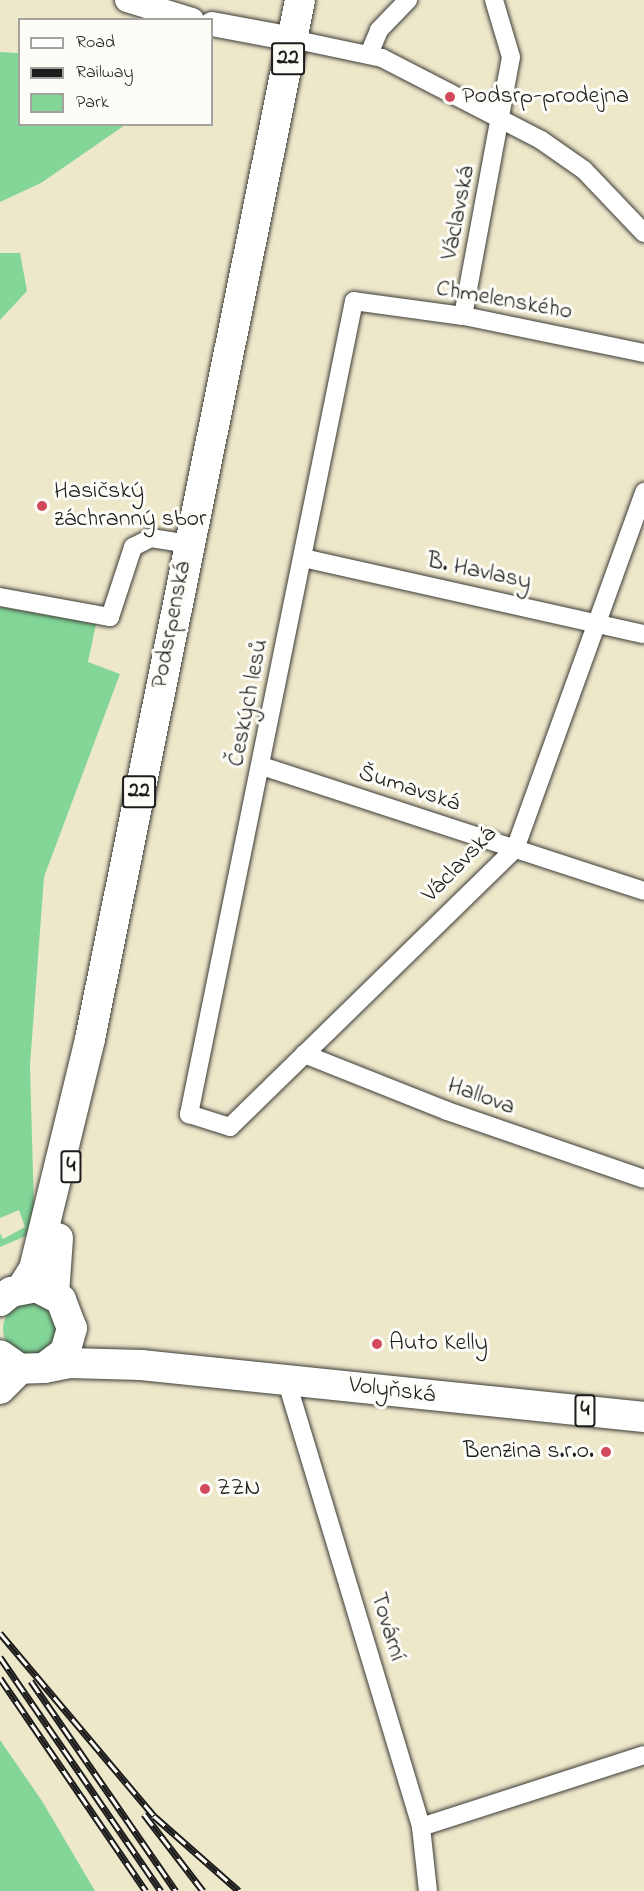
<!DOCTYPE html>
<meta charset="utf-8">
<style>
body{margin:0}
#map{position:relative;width:644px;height:1891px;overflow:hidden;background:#eee8cb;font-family:"Indie Flower",sans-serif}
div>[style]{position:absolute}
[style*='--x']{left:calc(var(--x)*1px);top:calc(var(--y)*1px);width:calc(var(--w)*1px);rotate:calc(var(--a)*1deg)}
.green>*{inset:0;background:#83d698}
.round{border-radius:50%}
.roads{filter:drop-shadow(0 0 2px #3c3b36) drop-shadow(0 0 2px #3c3b36)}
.minor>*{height:18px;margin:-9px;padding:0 9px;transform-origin:9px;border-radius:9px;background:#fff}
.tertiary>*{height:24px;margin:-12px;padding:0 12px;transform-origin:12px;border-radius:12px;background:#fff}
.primary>*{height:30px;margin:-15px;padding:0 15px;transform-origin:15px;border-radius:15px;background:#fff}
.rail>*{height:7px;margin-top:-3.5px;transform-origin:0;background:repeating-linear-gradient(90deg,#fdfcf7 0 14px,#1c1c1c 0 28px);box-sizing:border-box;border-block:2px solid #1c1c1c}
.dots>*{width:16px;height:16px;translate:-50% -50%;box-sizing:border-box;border:3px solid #fdfcf7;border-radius:50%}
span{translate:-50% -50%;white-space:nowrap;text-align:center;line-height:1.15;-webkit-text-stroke:6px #fdfcf7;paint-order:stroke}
.shield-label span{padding:2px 4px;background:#fdfcf7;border:2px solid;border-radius:4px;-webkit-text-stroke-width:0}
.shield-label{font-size:22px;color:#1c1c1c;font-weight:700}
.poi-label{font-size:24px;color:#1c1c1c}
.left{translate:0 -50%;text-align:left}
.right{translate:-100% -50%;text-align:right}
.street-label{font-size:24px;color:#1c1c1c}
.legend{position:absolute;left:18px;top:18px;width:195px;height:108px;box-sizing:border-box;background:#fdfcf7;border:2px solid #a3a29f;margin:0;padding:8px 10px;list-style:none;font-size:18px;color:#1c1c1c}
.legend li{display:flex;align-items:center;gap:12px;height:30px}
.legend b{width:30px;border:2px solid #a3a29f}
</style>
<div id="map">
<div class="green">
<i style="clip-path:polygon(0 52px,19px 53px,20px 124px,125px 125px,41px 183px,0 202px)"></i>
<i style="clip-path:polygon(0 253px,20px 253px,27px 291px,0 320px)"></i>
<i style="clip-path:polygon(0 607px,96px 624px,88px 662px,120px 674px,44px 877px,30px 1065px,34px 1210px,28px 1235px,0 1247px,0 1233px,3px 1239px,25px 1227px,19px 1210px,0 1218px)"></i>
<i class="round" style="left:3px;top:1302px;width:54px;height:54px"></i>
<i style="clip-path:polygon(0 1740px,42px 1801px,95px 1891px,0 1891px)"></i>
</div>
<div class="roads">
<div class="minor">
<i style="--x:292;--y:39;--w:92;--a:11.9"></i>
<i style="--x:382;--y:58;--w:179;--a:27.3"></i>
<i style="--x:541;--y:140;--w:52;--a:34.9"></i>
<i style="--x:584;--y:170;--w:87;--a:46.4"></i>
<i style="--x:369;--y:54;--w:26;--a:-67"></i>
<i style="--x:379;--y:30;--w:42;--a:-46"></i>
<i style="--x:463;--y:316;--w:263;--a:-79.5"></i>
<i style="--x:511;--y:57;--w:59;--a:-106.6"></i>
<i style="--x:644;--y:353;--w:185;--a:-168.4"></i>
<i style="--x:463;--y:316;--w:110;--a:-172.2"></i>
<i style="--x:354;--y:301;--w:830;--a:101.47"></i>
<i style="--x:189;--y:1114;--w:43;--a:17.6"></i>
<i style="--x:230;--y:1127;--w:398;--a:-44.3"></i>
<i style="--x:515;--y:849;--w:380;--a:-70.1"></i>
<i style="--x:303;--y:558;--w:349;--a:12.6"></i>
<i style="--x:0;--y:597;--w:112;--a:10.3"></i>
<i style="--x:110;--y:617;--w:74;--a:-71.8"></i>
<i style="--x:133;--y:547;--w:20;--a:-27"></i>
<i style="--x:151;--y:538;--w:36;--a:9"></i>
<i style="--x:262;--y:766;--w:402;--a:18.1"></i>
<i style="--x:304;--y:1054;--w:154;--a:21.7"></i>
<i style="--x:447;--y:1111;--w:208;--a:19"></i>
<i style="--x:286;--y:1379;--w:468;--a:73.2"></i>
<i style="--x:421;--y:1827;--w:64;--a:83.8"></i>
<i style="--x:421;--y:1827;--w:234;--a:-17.9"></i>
</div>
<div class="tertiary">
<i style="--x:127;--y:0;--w:68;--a:17.1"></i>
<i style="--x:212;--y:24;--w:81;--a:10.6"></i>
</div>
<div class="primary">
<i style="--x:22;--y:1288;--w:22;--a:-58"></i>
<i style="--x:34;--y:1269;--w:237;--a:-76.3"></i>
<i style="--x:90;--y:1039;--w:1060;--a:-78.57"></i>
<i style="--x:54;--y:1294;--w:56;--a:-85.9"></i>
<i style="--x:0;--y:1301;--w:14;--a:-39"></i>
<i style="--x:11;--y:1292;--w:25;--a:-11"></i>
<i style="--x:36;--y:1287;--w:28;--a:27"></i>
<i style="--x:61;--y:1300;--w:30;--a:69"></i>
<i style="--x:72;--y:1328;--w:25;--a:106"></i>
<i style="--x:65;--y:1352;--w:26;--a:143"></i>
<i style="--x:44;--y:1368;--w:24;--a:178"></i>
<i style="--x:20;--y:1369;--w:24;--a:-145"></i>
<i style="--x:44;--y:1368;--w:25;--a:-11"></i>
<i style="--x:69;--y:1363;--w:72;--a:1.6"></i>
<i style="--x:141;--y:1365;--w:506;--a:5.9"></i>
<i style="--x:0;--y:1389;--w:28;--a:-45"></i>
</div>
</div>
<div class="rail">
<i style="--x:0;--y:1633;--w:239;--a:49.9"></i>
<i style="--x:154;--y:1816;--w:113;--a:41.4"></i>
<i style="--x:0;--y:1657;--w:284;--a:55.5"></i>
<i style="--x:0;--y:1678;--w:258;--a:55.6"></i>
<i style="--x:31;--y:1681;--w:255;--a:55.4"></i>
<i style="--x:144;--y:1814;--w:97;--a:52.5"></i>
</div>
<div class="dots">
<i style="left:450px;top:97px;background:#d1495b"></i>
<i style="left:42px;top:506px;background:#d1495b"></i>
<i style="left:377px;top:1344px;background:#d1495b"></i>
<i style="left:606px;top:1452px;background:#d1495b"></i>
<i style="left:205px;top:1489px;background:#d1495b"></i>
</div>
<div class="shield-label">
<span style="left:288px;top:59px">22</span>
<span style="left:139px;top:792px">22</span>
<span style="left:71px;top:1167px">4</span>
<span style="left:585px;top:1411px">4</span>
</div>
<div class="poi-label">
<span class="left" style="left:462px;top:97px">Podsrp-prodejna</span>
<span class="left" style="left:54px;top:506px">Hasičský<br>záchranný sbor</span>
<span class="left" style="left:389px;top:1344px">Auto Kelly</span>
<span class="right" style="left:594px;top:1452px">Benzina s.r.o.</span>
<span class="left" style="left:217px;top:1489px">ZZN</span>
</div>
<div class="street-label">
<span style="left:459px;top:213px;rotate:-79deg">Václavská</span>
<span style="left:504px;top:301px;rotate:10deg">Chmelenského</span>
<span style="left:479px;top:572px;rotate:12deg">B. Havlasy</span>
<span style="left:172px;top:625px;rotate:-79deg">Podsrpenská</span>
<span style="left:249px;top:703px;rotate:-79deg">Českých lesů</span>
<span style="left:409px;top:789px;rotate:18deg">Šumavská</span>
<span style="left:460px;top:865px;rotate:-46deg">Václavská</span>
<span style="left:481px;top:1097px;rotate:20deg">Hallova</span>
<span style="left:392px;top:1391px;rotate:7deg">Volyňská</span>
<span style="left:387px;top:1627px;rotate:73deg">Tovární</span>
</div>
<ul class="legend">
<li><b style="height:8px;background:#fff"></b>Road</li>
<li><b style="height:8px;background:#1c1c1c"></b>Railway</li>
<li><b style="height:16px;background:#83d698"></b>Park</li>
</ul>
</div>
